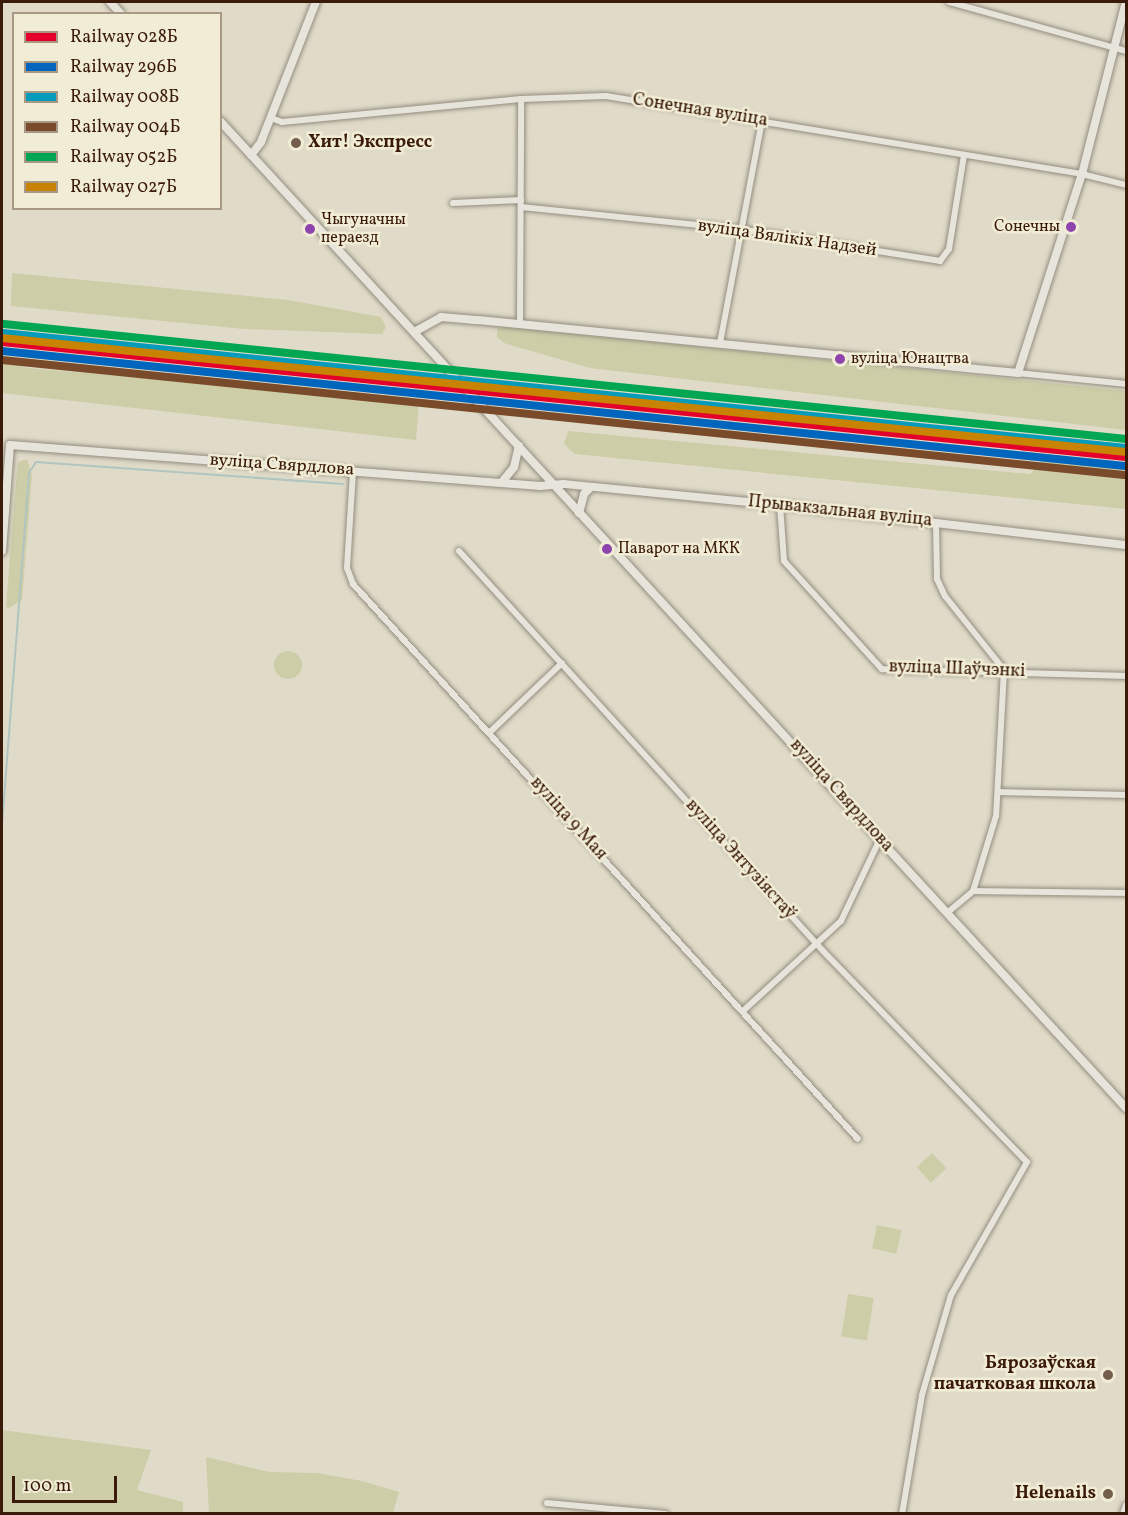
<!DOCTYPE html>
<meta charset="utf-8">
<style>
body{margin:0}
#map{position:relative;width:1128px;height:1515px;overflow:hidden;background:#e0dbc8;font-family:Vollkorn,serif}
div>[style]{position:absolute}
[style*='--x']{left:calc(var(--x)*1px);top:calc(var(--y)*1px);width:calc(var(--w)*1px);rotate:calc(var(--a)*1deg)}
.green>*{inset:0;background:#cdcda8;transform-origin:0 0}
.round{border-radius:50%}
.stream>*{height:2px;margin:-1px;padding:0 1px;transform-origin:1px;border-radius:1px;background:#b1c5c0}
.roads{filter:drop-shadow(0 0 2px #948d80) drop-shadow(0 0 2px #948d80)}
.minor>*{height:6px;margin:-3px;padding:0 3px;transform-origin:3px;border-radius:3px;background:#e7e4db}
.tertiary>*{height:8px;margin:-4px;padding:0 4px;transform-origin:4px;border-radius:4px;background:#e7e4db}
.rail-1>*{height:8px;margin:-4px;padding:0 4px;transform-origin:4px;border-radius:4px;background:#e4002b}
.rail-2>*{height:8px;margin:-4px;padding:0 4px;transform-origin:4px;border-radius:4px;background:#0065bd}
.rail-3>*{height:8px;margin:-4px;padding:0 4px;transform-origin:4px;border-radius:4px;background:#069bba}
.rail-4>*{height:8px;margin:-4px;padding:0 4px;transform-origin:4px;border-radius:4px;background:#7a4b2a}
.rail-5>*{height:8px;margin:-4px;padding:0 4px;transform-origin:4px;border-radius:4px;background:#00a651}
.rail-6>*{height:8px;margin:-4px;padding:0 4px;transform-origin:4px;border-radius:4px;background:#c88302}
.dots>*{width:16px;height:16px;translate:-50% -50%;box-sizing:border-box;border:3px solid #f1ecd5;border-radius:50%}
span{translate:-50% -50%;white-space:nowrap;text-align:center;line-height:1.15;-webkit-text-stroke:5px #f1ecd5;paint-order:stroke}
.bus-label{font-size:16px;color:#3a1a08}
.left{translate:0 -50%;text-align:left}
.right{translate:-100% -50%;text-align:right}
.street-label{font-size:18px;color:#3a1a08}
.poi-label{font-size:18px;color:#3a1a08;font-weight:700}
.frame{position:absolute;inset:0;border:3px solid #3a1a08;pointer-events:none}
.legend{position:absolute;left:12px;top:12px;width:210px;height:198px;box-sizing:border-box;background:#f1ecd5;border:2px solid #a89883;margin:0;padding:8px 10px;list-style:none;font-size:18px;color:#3a1a08}
.legend li{display:flex;align-items:center;gap:12px;height:30px}
.legend b{width:30px;border:2px solid #a89883}
.scale{position:absolute;left:12px;top:1476px;width:105px;height:27px;box-sizing:border-box;border:3px solid #3a1a08;border-top:0;padding-left:8px;font-size:18px;line-height:21px;white-space:nowrap;color:#3a1a08;-webkit-text-stroke:4px #f1ecd5;paint-order:stroke}
</style>
<div id="map">
<div class="green">
<i style="clip-path:polygon(12px 273px,288px 300px,381px 317px,386px 327px,382px 334px,244px 329px,11px 306px)"></i>
<i style="clip-path:polygon(503px 326px,1126px 391px,1126px 430px,590px 368px,504px 343px,497px 337px,497px 329px)"></i>
<i style="clip-path:polygon(2px 362px,29px 368px,419px 403px,416px 440px,2px 393px)"></i>
<i style="clip-path:polygon(568px 431px,1030px 474px,1042px 461px,1126px 469px,1126px 509px,575px 454px,564px 444px)"></i>
<i style="clip-path:polygon(27px 459px,32px 476px,22px 600px,9px 608px,6px 607px,16px 482px,18px 462px)"></i>
<i class="round" style="left:274px;top:651px;width:28px;height:28px"></i>
<i style="left:932px;top:1153px;width:21px;height:21px;rotate:47deg"></i>
<i style="left:877px;top:1225px;width:25px;height:24px;rotate:12deg"></i>
<i style="left:848px;top:1294px;width:26px;height:43px;rotate:9deg"></i>
<i style="clip-path:polygon(2px 1430px,151px 1450px,137px 1490px,183px 1502px,183px 1513px,2px 1513px)"></i>
<i style="clip-path:polygon(206px 1457px,270px 1472px,317px 1473px,362px 1481px,399px 1492px,393px 1513px,209px 1513px)"></i>
</div>
<div class="stream">
<i style="--x:2;--y:825;--w:353;--a:-85.6"></i>
<i style="--x:29;--y:473;--w:13;--a:-58"></i>
<i style="--x:36;--y:462;--w:308;--a:4.1"></i>
</div>
<div class="roads">
<div class="minor">
<i style="--x:949;--y:2;--w:184;--a:15.5"></i>
<i style="--x:271;--y:118;--w:12;--a:20"></i>
<i style="--x:282;--y:122;--w:240;--a:-5.5"></i>
<i style="--x:521;--y:99;--w:85;--a:-2"></i>
<i style="--x:606;--y:96;--w:482;--a:9.3"></i>
<i style="--x:1082;--y:174;--w:45;--a:14"></i>
<i style="--x:453;--y:203;--w:68;--a:-2.5"></i>
<i style="--x:521;--y:207;--w:219;--a:5.8"></i>
<i style="--x:739;--y:229;--w:204;--a:9"></i>
<i style="--x:940;--y:261;--w:15;--a:-53"></i>
<i style="--x:949;--y:249;--w:95;--a:-80.9"></i>
<i style="--x:520;--y:324;--w:225;--a:-89.7"></i>
<i style="--x:720;--y:343;--w:226;--a:-79.3"></i>
<i style="--x:1018;--y:373;--w:109;--a:5.8"></i>
<i style="--x:353;--y:472;--w:96;--a:93.6"></i>
<i style="--x:347;--y:568;--w:17;--a:69"></i>
<i style="--x:353;--y:584;--w:750;--a:47.7"></i>
<i style="--x:780;--y:505;--w:56;--a:85.9"></i>
<i style="--x:784;--y:561;--w:146;--a:47.8"></i>
<i style="--x:882;--y:669;--w:244;--a:1.6"></i>
<i style="--x:936;--y:522;--w:57;--a:89"></i>
<i style="--x:937;--y:579;--w:19;--a:65"></i>
<i style="--x:945;--y:596;--w:95;--a:51.4"></i>
<i style="--x:1004;--y:670;--w:146;--a:93.1"></i>
<i style="--x:996;--y:816;--w:78;--a:107"></i>
<i style="--x:459;--y:551;--w:542;--a:47.69"></i>
<i style="--x:824;--y:952;--w:292;--a:46"></i>
<i style="--x:1027;--y:1162;--w:153;--a:119.7"></i>
<i style="--x:951;--y:1295;--w:104;--a:106.2"></i>
<i style="--x:922;--y:1395;--w:121;--a:99.5"></i>
<i style="--x:489;--y:733;--w:101;--a:-43.8"></i>
<i style="--x:998;--y:792;--w:128;--a:1.3"></i>
<i style="--x:947;--y:913;--w:34;--a:-40"></i>
<i style="--x:973;--y:891;--w:153;--a:0.7"></i>
<i style="--x:743;--y:1011;--w:133;--a:-42.6"></i>
<i style="--x:841;--y:921;--w:91;--a:-64.6"></i>
<i style="--x:547;--y:1503;--w:119;--a:5.3"></i>
<i style="--x:1123;--y:1514;--w:9;--a:-72"></i>
</div>
<div class="tertiary">
<i style="--x:110;--y:2;--w:16;--a:47"></i>
<i style="--x:220;--y:121;--w:1340;--a:47.45"></i>
<i style="--x:251;--y:155;--w:16;--a:-52"></i>
<i style="--x:261;--y:142;--w:150;--a:-68.6"></i>
<i style="--x:416;--y:331;--w:29;--a:-29"></i>
<i style="--x:441;--y:317;--w:37;--a:5"></i>
<i style="--x:478;--y:320;--w:543;--a:5.61"></i>
<i style="--x:1018;--y:373;--w:209;--a:-72.2"></i>
<i style="--x:1082;--y:174;--w:178;--a:-75.7"></i>
<i style="--x:502;--y:482;--w:19;--a:-51"></i>
<i style="--x:514;--y:467;--w:22;--a:-77"></i>
<i style="--x:579;--y:513;--w:20;--a:-75"></i>
<i style="--x:584;--y:494;--w:8;--a:-45"></i>
<i style="--x:2;--y:551;--w:106;--a:-85.7"></i>
<i style="--x:10;--y:445;--w:532;--a:4.42"></i>
<i style="--x:540;--y:486;--w:24;--a:-5"></i>
<i style="--x:564;--y:484;--w:217;--a:5.6"></i>
<i style="--x:780;--y:505;--w:348;--a:6.6"></i>
</div>
</div>
<div class="rail-1">
<i style="--x:2;--y:342;--w:1130;--a:5.84"></i>
</div>
<div class="rail-2">
<i style="--x:2;--y:351;--w:1129;--a:5.85"></i>
</div>
<div class="rail-3">
<i style="--x:3;--y:333;--w:1129;--a:5.85"></i>
</div>
<div class="rail-4">
<i style="--x:2;--y:360;--w:1128;--a:5.85"></i>
</div>
<div class="rail-5">
<i style="--x:4;--y:324;--w:1128;--a:5.85"></i>
</div>
<div class="rail-6">
<i style="--x:2;--y:338;--w:1130;--a:5.79"></i>
</div>
<div class="dots">
<i style="left:296px;top:143px;background:#745e4b"></i>
<i style="left:1071px;top:227px;background:#8e44ad"></i>
<i style="left:310px;top:229px;background:#8e44ad"></i>
<i style="left:840px;top:359px;background:#8e44ad"></i>
<i style="left:607px;top:549px;background:#8e44ad"></i>
<i style="left:1108px;top:1375px;background:#745e4b"></i>
<i style="left:1108px;top:1494px;background:#745e4b"></i>
</div>
<div class="bus-label">
<span class="left" style="left:321px;top:229px">Чыгуначны<br>пераезд</span>
<span class="right" style="left:1060px;top:227px">Сонечны</span>
<span class="left" style="left:851px;top:359px">вуліца Юнацтва</span>
<span class="left" style="left:618px;top:549px">Паварот на МКК</span>
</div>
<div class="street-label">
<span style="left:700px;top:111px;rotate:9deg">Сонечная вуліца</span>
<span style="left:787px;top:239px;rotate:8deg">вуліца Вялікіх Надзей</span>
<span style="left:282px;top:466px;rotate:4deg">вуліца Свярдлова</span>
<span style="left:840px;top:512px;rotate:6deg">Прывакзальная вуліца</span>
<span style="left:957px;top:670px;rotate:2deg">вуліца Шаўчэнкі</span>
<span style="left:841px;top:796px;rotate:48deg">вуліца Свярдлова</span>
<span style="left:568px;top:819px;rotate:48deg">вуліца 9 Мая</span>
<span style="left:740px;top:860px;rotate:48deg">вуліца Энтузіястаў</span>
</div>
<div class="poi-label">
<span class="left" style="left:308px;top:143px">Хит! Экспресс</span>
<span class="right" style="left:1096px;top:1375px">Бярозаўская<br>пачатковая школа</span>
<span class="right" style="left:1096px;top:1494px">Helenails</span>
</div>
<div class="frame"></div>
<ul class="legend">
<li><b style="height:8px;background:#e4002b"></b>Railway 028Б</li>
<li><b style="height:8px;background:#0065bd"></b>Railway 296Б</li>
<li><b style="height:8px;background:#069bba"></b>Railway 008Б</li>
<li><b style="height:8px;background:#7a4b2a"></b>Railway 004Б</li>
<li><b style="height:8px;background:#00a651"></b>Railway 052Б</li>
<li><b style="height:8px;background:#c88302"></b>Railway 027Б</li>
</ul>
<div class="scale">100 m</div>
</div>
